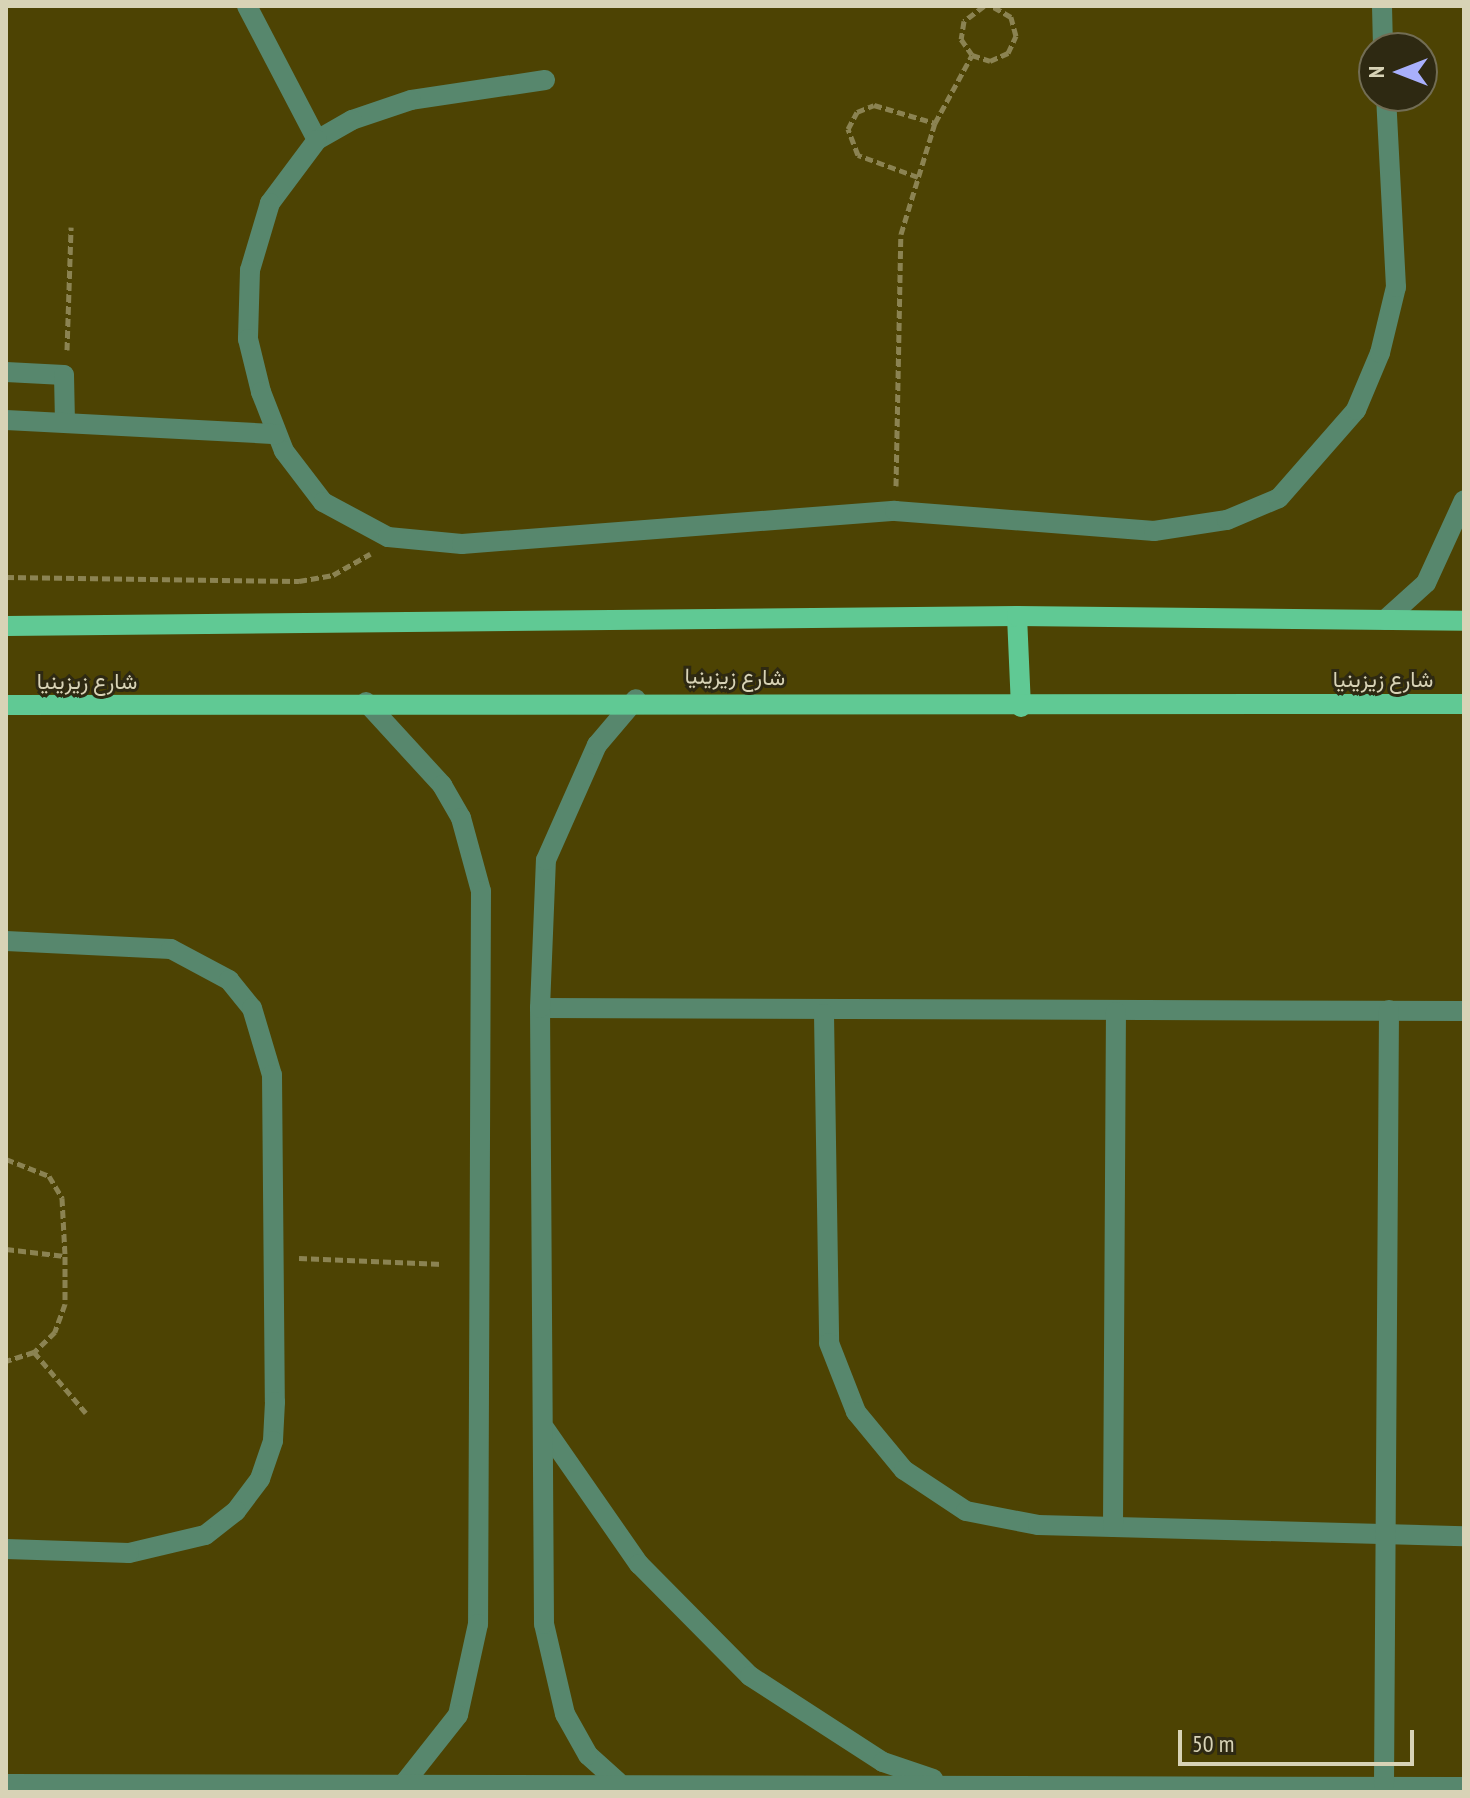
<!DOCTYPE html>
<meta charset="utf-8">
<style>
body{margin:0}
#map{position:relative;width:1470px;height:1798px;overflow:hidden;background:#4d4303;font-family:"PT Sans Narrow",Vazirmatn,sans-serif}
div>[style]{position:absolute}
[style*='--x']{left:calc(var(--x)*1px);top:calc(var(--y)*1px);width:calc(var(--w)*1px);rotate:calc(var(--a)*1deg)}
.path>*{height:5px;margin-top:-2.5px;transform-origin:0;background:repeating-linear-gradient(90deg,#8b8352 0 8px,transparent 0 12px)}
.minor>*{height:20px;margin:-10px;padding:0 10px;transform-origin:10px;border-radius:10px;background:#57876d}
.major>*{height:20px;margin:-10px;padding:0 10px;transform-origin:10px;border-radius:10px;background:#60c994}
span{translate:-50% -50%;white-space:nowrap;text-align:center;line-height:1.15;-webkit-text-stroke:6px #2e2912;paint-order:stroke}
.street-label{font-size:22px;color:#d8d3b6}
.frame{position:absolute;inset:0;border:8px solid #d8d3b6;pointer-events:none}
.north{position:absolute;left:1358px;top:32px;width:80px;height:80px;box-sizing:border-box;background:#2e2912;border:2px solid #726d54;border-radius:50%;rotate:270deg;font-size:22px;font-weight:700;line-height:32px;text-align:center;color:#d8d3b6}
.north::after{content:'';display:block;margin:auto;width:28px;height:36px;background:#a9b0fc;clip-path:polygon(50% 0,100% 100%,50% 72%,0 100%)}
.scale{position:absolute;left:1178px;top:1730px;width:236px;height:36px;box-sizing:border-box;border:4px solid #d8d3b6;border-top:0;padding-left:10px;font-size:24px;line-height:28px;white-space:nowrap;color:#d8d3b6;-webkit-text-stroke:6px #2e2912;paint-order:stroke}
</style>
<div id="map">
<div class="path">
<i style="--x:984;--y:6;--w:25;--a:143"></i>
<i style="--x:964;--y:21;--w:18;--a:99"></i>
<i style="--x:961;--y:39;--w:19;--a:55"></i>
<i style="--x:972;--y:55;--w:19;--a:18"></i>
<i style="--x:990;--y:61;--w:20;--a:-24"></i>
<i style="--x:1008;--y:53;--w:19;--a:-65"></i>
<i style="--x:1016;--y:36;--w:20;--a:-105"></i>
<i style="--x:1011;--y:17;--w:22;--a:-150"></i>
<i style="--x:918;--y:177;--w:64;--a:-159.9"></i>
<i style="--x:858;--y:155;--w:28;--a:-111"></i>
<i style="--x:848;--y:129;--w:19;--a:-62"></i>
<i style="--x:857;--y:112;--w:18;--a:-22"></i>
<i style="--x:874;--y:105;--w:64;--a:16.4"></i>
<i style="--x:67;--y:350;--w:123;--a:-88.1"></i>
<i style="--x:896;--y:486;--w:252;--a:-88.9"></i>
<i style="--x:901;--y:234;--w:116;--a:-73"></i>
<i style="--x:935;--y:123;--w:77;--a:-61.4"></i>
<i style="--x:6;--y:577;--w:293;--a:0.8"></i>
<i style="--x:299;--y:581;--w:35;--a:-10"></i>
<i style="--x:333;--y:575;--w:43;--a:-29.6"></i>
<i style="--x:6;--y:1159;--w:46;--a:21.6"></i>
<i style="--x:49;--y:1176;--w:26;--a:59"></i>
<i style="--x:62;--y:1198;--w:58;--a:87"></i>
<i style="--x:65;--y:1256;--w:48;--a:90"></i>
<i style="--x:65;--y:1304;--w:30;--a:110"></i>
<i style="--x:55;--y:1332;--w:29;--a:136"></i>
<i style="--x:34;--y:1352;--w:29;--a:162"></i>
<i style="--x:6;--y:1249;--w:59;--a:6.8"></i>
<i style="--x:299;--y:1258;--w:144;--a:2.4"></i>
<i style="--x:34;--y:1352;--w:80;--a:49.6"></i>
</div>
<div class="minor">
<i style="--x:247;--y:6;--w:151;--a:62.4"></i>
<i style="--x:1382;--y:6;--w:42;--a:88.6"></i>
<i style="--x:545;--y:80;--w:135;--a:171.5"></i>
<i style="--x:411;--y:100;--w:62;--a:161.3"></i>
<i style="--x:352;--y:120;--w:40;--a:150.3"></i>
<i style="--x:317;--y:140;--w:79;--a:126.7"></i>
<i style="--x:270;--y:203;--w:70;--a:106.6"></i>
<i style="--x:250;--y:270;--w:69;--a:91.7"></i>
<i style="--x:248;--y:339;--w:55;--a:76.2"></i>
<i style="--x:261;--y:392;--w:63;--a:68.7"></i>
<i style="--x:284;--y:451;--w:64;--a:52.6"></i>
<i style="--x:323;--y:502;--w:74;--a:28.3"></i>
<i style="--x:388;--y:537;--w:74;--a:5.4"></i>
<i style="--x:462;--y:544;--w:434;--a:-4.4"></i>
<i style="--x:895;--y:511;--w:260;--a:4.4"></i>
<i style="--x:1154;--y:531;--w:74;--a:-8.6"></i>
<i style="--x:1227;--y:520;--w:56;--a:-22.9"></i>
<i style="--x:1279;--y:498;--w:117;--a:-48.8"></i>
<i style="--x:1356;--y:410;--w:62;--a:-67.2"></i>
<i style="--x:1380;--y:353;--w:68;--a:-76.4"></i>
<i style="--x:1396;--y:287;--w:191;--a:-93"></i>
<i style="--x:6;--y:372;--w:58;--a:3"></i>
<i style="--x:64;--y:375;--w:47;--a:88.8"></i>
<i style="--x:6;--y:420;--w:271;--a:3"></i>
<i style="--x:1385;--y:620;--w:55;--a:-42.1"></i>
<i style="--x:1426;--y:583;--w:91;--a:-65.4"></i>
<i style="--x:366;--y:702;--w:113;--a:47.5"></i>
<i style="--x:442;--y:785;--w:38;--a:60"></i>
<i style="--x:461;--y:818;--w:76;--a:74.7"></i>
<i style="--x:481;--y:891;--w:733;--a:90.23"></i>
<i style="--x:478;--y:1624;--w:93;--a:102.4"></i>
<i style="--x:458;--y:1715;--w:85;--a:128.3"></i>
<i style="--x:6;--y:941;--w:165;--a:2.8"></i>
<i style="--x:171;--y:949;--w:66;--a:28.1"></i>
<i style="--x:229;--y:980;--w:36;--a:51"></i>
<i style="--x:252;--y:1008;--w:70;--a:73.4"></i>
<i style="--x:272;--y:1075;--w:327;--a:89.5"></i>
<i style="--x:275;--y:1402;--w:39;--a:93"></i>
<i style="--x:273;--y:1441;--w:40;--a:108.9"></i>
<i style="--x:260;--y:1479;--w:40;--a:127"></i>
<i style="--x:236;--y:1511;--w:39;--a:142"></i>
<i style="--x:205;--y:1535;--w:78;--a:166.7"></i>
<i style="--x:129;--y:1553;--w:123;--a:-178.1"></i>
<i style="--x:540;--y:1008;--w:924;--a:0.19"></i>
<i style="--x:824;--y:1014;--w:329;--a:89.1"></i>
<i style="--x:829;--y:1343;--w:74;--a:68.6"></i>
<i style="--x:856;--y:1412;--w:75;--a:50.4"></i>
<i style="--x:904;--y:1470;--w:74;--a:33.5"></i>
<i style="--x:966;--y:1511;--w:73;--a:11"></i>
<i style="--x:1038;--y:1525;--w:426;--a:1.5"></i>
<i style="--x:545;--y:1429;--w:165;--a:55.2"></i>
<i style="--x:639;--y:1564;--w:158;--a:45.3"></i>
<i style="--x:750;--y:1676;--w:158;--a:32.9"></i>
<i style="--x:883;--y:1762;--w:53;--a:18.8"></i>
<i style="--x:1113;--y:1527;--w:515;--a:-89.67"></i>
<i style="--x:618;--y:1782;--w:40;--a:-138"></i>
<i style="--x:588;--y:1755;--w:47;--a:-119.3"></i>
<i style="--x:565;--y:1714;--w:92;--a:-103.1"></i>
<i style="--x:544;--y:1624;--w:616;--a:-90.37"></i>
<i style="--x:540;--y:1008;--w:148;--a:-87.7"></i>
<i style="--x:546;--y:860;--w:126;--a:-66.1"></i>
<i style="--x:597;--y:745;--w:60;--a:-49.7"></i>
<i style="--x:6;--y:1784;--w:1458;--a:0.12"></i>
<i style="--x:1384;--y:1784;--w:774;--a:-89.63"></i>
</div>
<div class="major">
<i style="--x:1017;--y:616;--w:91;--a:87.5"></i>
<i style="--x:6;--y:626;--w:1011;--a:-0.57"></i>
<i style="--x:1017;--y:616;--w:447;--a:0.6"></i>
<i style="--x:6;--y:705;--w:1458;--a:-0.04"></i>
</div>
<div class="street-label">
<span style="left:735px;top:677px;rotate:1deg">شارع زيزينيا</span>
<span style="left:1383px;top:680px">شارع زيزينيا</span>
<span style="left:87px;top:682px">شارع زيزينيا</span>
</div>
<div class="frame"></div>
<div class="north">N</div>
<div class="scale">50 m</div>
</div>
